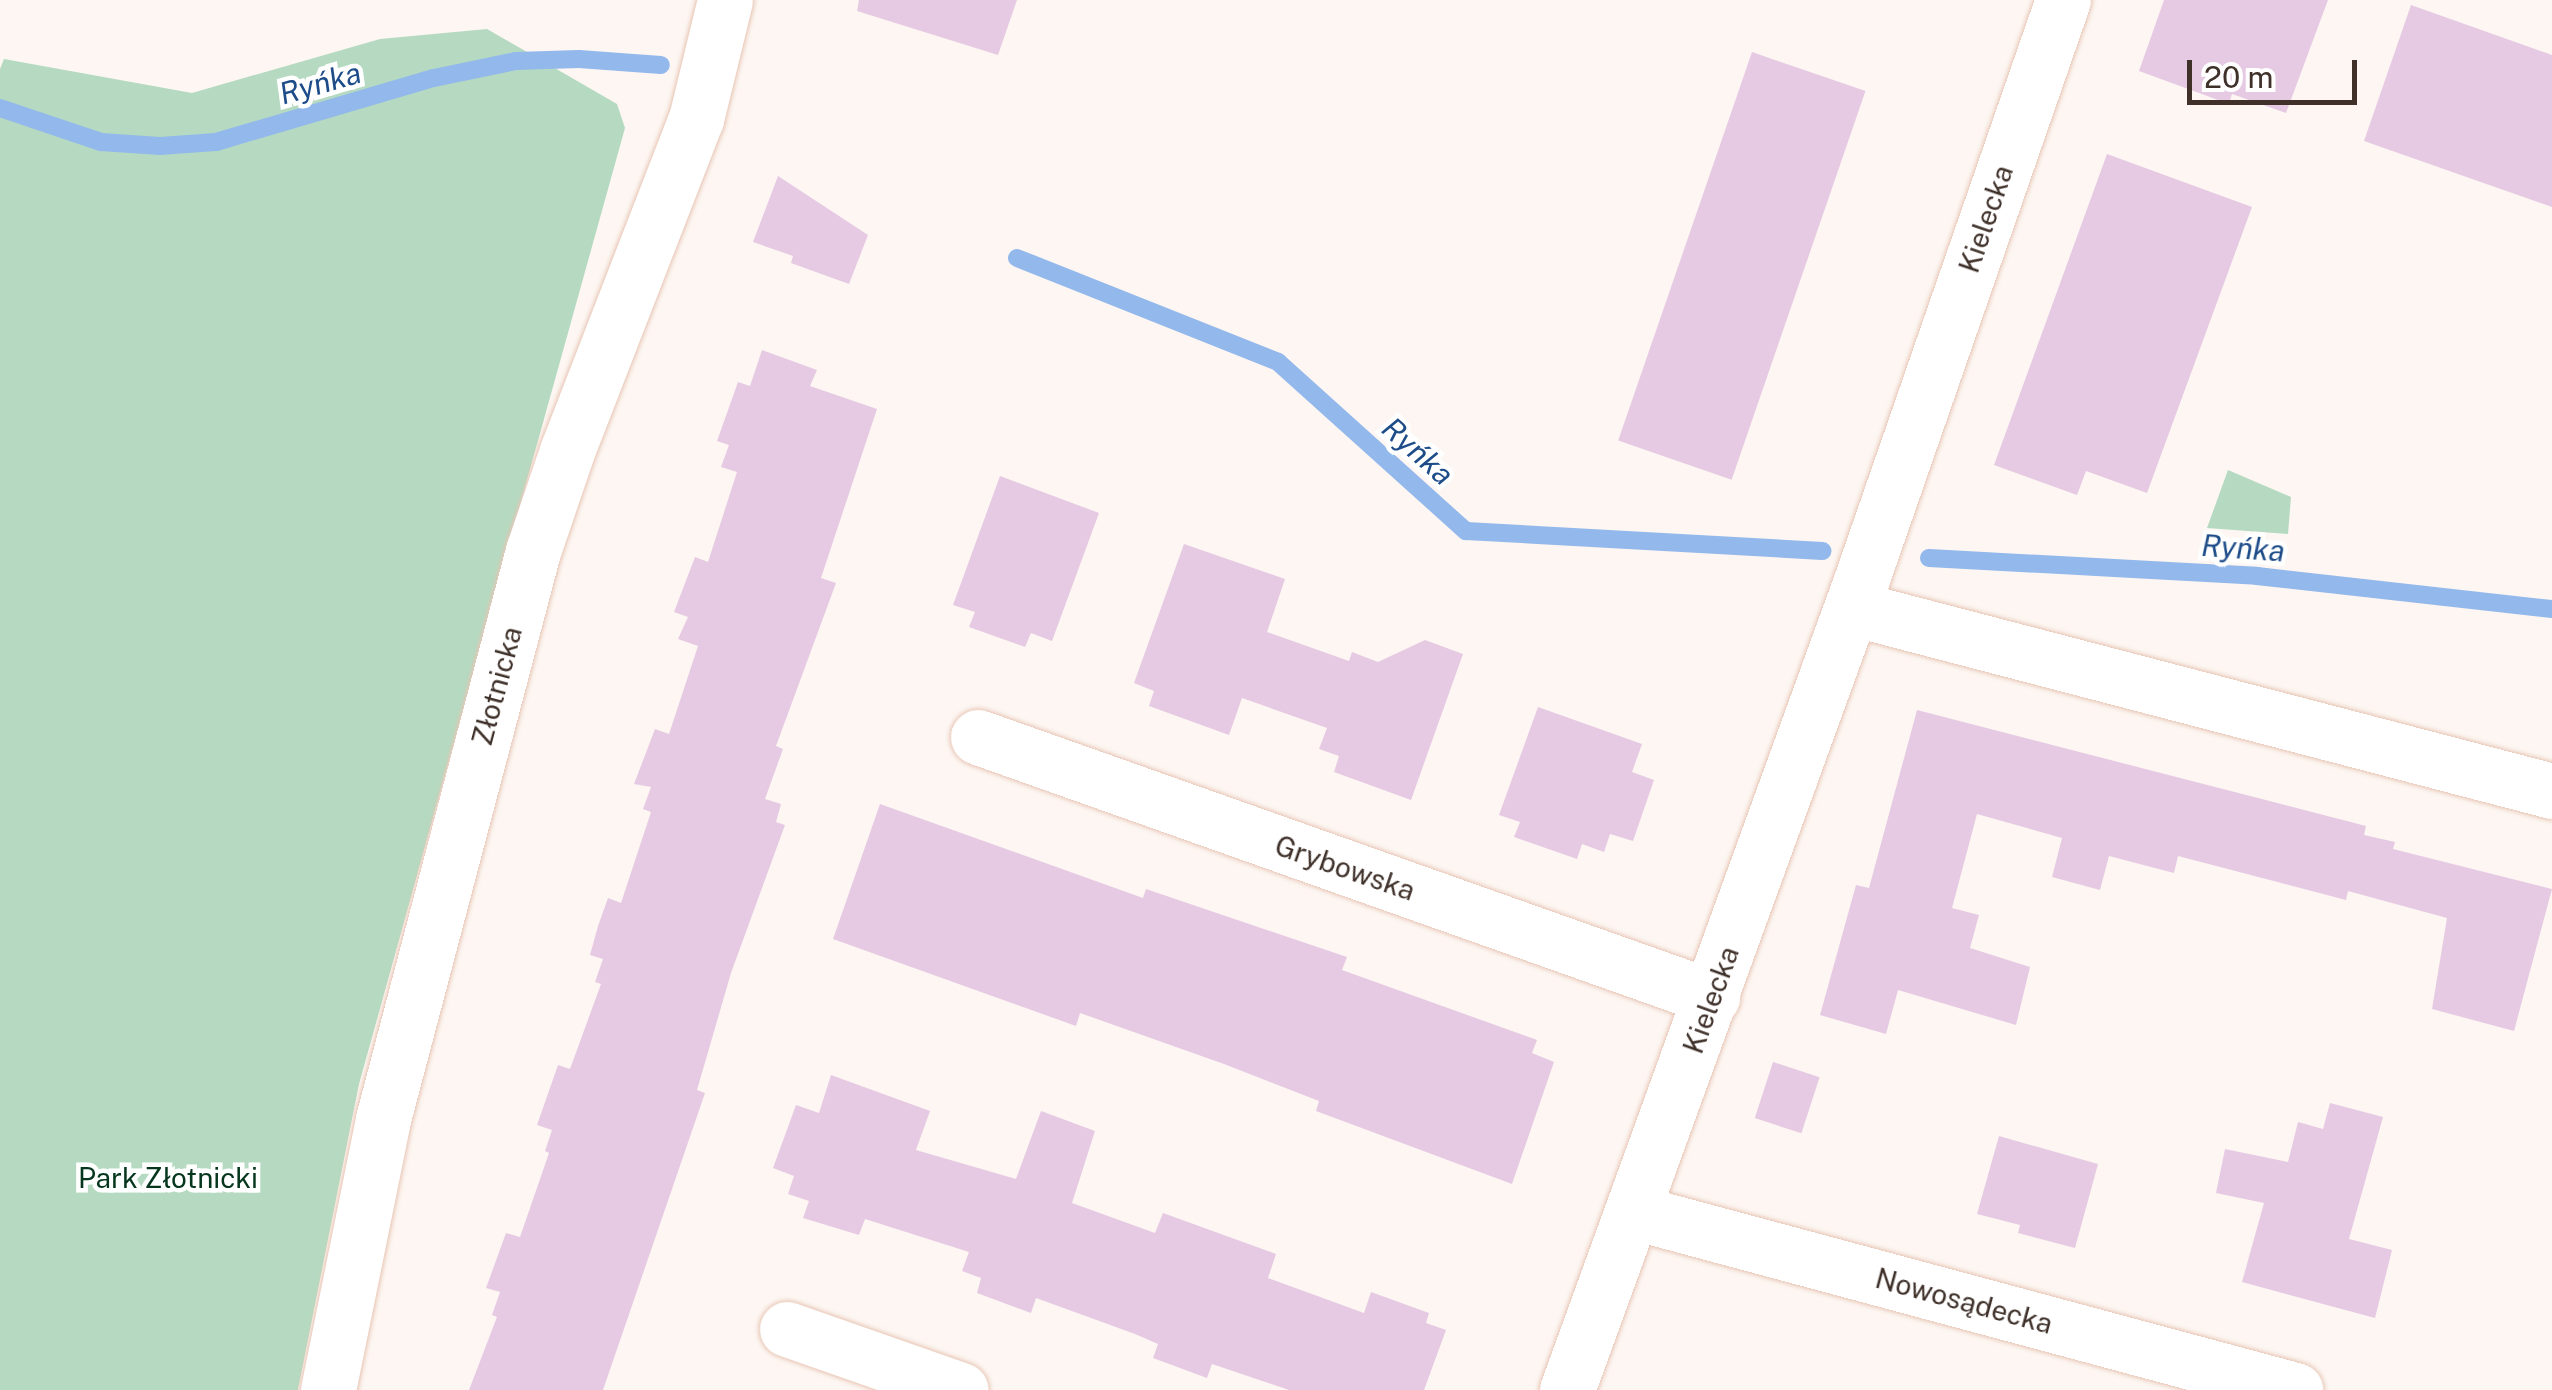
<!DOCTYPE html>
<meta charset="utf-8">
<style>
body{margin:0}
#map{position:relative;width:2552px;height:1390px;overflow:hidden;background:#fdf6f2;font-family:"Public Sans",sans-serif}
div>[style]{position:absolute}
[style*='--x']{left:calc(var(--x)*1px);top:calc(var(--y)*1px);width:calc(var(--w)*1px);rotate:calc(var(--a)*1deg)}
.green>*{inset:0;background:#b5dac1}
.stream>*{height:18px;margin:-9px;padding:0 9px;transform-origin:9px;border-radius:9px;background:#93b8eb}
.building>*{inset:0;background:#e6cae3;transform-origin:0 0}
.roads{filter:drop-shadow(0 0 2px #e7c5b4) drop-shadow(0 0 2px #e7c5b4)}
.street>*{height:55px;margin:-27.5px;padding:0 27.5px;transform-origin:27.5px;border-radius:27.5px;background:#fff}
span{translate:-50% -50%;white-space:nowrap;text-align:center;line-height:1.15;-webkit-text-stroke:9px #fff;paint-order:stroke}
.street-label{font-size:28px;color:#3f312a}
.park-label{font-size:28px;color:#06371e}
.water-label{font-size:30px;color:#1d4c89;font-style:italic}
.scale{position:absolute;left:2187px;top:60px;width:170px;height:45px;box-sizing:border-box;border:5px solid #3f312a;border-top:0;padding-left:12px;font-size:30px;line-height:35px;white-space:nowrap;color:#3f312a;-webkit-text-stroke:8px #fff;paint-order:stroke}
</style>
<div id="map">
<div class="green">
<i style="clip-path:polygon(487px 29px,617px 104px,625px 128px,359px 1084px,298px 1390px,0 1390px,0 69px,4px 59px,192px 93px,380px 39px)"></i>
<i style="clip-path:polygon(2228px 470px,2291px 497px,2288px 534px,2207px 528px)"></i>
</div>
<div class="stream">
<i style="--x:0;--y:108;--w:107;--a:18.6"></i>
<i style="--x:101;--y:142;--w:59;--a:3.9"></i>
<i style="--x:160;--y:146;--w:56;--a:-4.1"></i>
<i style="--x:216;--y:142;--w:227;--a:-16.4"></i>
<i style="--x:434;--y:78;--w:84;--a:-11.7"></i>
<i style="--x:516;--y:61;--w:63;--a:-1.8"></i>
<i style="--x:579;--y:59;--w:82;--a:4.2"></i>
<i style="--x:1017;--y:258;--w:281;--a:21.7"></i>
<i style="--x:1278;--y:362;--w:253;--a:42"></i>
<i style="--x:1466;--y:531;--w:357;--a:3.2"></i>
<i style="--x:1929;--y:558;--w:328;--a:3.1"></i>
<i style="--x:2257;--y:576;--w:297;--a:6.4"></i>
</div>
<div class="building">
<i style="clip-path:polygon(859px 0,1017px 0,998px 55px,857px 11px)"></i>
<i style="clip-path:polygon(2164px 0,2328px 0,2286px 113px,2232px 94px,2229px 104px,2139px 71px)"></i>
<i style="clip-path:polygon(2411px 5px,2552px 55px,2552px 207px,2364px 141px)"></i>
<i style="left:1752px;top:52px;width:120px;height:411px;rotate:19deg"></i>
<i style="clip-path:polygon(2107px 154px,2252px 207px,2147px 493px,2086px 471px,2077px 495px,1994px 465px)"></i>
<i style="clip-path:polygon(778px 176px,868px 235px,849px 284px,791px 263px,793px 256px,753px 242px)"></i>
<i style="clip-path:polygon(762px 350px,817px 370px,810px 386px,877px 409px,821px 578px,836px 583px,776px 746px,783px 749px,765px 799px,781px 804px,776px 822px,785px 825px,731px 973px,697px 1090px,705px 1093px,603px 1390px,469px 1390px,497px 1317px,492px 1315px,500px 1292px,486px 1288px,506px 1233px,520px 1237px,549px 1153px,545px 1151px,552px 1130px,537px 1125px,558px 1065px,570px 1069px,601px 984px,595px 982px,603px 959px,590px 955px,598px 926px,608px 898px,621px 903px,651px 812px,643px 809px,651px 787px,634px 784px,655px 729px,669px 734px,698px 646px,678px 639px,688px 617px,674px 612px,695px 557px,708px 562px,737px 472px,721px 467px,729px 445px,717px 441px,738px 382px,750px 386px)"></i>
<i style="clip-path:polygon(1000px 476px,1099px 513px,1052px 641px,1031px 633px,1025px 647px,969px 627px,975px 612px,953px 605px)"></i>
<i style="clip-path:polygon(1184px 544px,1285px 579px,1267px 632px,1349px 661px,1352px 652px,1378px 662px,1425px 640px,1463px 654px,1411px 800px,1334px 772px,1339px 756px,1319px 749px,1327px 728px,1242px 698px,1229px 735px,1149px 706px,1154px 691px,1134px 683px)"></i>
<i style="clip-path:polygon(1538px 707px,1642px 744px,1632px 772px,1654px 780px,1633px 841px,1610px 834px,1604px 852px,1582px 844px,1577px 859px,1514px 837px,1520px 822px,1499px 815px)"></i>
<i style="clip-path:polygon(1917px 710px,2366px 826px,2364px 835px,2395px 842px,2393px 849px,2552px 889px,2514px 1031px,2432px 1009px,2447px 918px,2348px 891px,2346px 900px,2178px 856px,2174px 873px,2109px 856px,2100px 890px,2052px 877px,2062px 838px,1977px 814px,1952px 908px,1979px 915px,1970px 948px,2030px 967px,2016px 1025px,1898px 990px,1886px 1034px,1820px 1015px,1856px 885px,1869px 888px)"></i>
<i style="clip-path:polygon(880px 804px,1143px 898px,1146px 889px,1347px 957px,1342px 970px,1537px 1040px,1532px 1053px,1554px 1062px,1512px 1184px,1316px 1111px,1319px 1101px,1224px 1064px,1080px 1013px,1076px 1026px,833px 939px)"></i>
<i style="left:1773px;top:1062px;width:49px;height:59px;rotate:18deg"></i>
<i style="clip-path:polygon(831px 1075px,930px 1111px,916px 1150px,1016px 1179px,1041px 1111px,1095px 1131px,1072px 1203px,1155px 1233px,1163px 1213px,1276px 1254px,1268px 1278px,1364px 1313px,1371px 1292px,1429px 1313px,1426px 1323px,1446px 1330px,1424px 1390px,1289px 1390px,1212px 1364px,1207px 1378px,1153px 1358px,1158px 1344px,1135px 1334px,1036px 1298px,1031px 1313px,977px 1293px,981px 1278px,962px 1271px,969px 1252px,865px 1219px,859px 1235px,803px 1218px,809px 1201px,788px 1194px,794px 1176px,773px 1168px,796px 1105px,819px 1113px)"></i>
<i style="clip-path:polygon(2330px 1103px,2383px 1117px,2349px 1239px,2392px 1250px,2375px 1318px,2242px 1282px,2264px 1203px,2216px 1193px,2225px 1149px,2288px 1162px,2298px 1122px,2323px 1129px)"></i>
<i style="clip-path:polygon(1999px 1136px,2098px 1164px,2075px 1248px,2018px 1233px,2020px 1225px,1977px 1214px)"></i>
</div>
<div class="roads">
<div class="street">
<i style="--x:1852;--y:608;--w:724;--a:14.65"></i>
<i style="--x:978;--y:737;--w:779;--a:19.51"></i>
<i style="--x:1634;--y:1212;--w:685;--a:15.07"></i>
<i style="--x:787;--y:1329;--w:184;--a:19.3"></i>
<i style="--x:328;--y:1390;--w:277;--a:-78.5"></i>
<i style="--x:383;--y:1119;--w:587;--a:-75.21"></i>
<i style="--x:533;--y:551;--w:106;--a:-71.2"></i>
<i style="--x:567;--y:451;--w:356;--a:-68.8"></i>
<i style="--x:696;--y:119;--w:122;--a:-76.3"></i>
<i style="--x:1567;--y:1390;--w:861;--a:-70.03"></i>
<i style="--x:1861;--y:581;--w:615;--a:-70.83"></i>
</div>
</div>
<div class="street-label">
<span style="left:1986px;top:219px;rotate:-71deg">Kielecka</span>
<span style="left:497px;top:686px;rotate:-75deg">Złotnicka</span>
<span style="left:1345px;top:868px;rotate:19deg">Grybowska</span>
<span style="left:1711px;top:1000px;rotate:-70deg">Kielecka</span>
<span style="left:1964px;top:1301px;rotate:15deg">Nowosądecka</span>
</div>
<div class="park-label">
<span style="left:168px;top:1178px">Park Złotnicki</span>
</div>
<div class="water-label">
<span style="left:320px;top:83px;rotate:-16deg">Ryńka</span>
<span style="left:1418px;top:451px;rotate:42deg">Ryńka</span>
<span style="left:2243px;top:548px;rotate:4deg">Ryńka</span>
</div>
<div class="scale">20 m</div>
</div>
